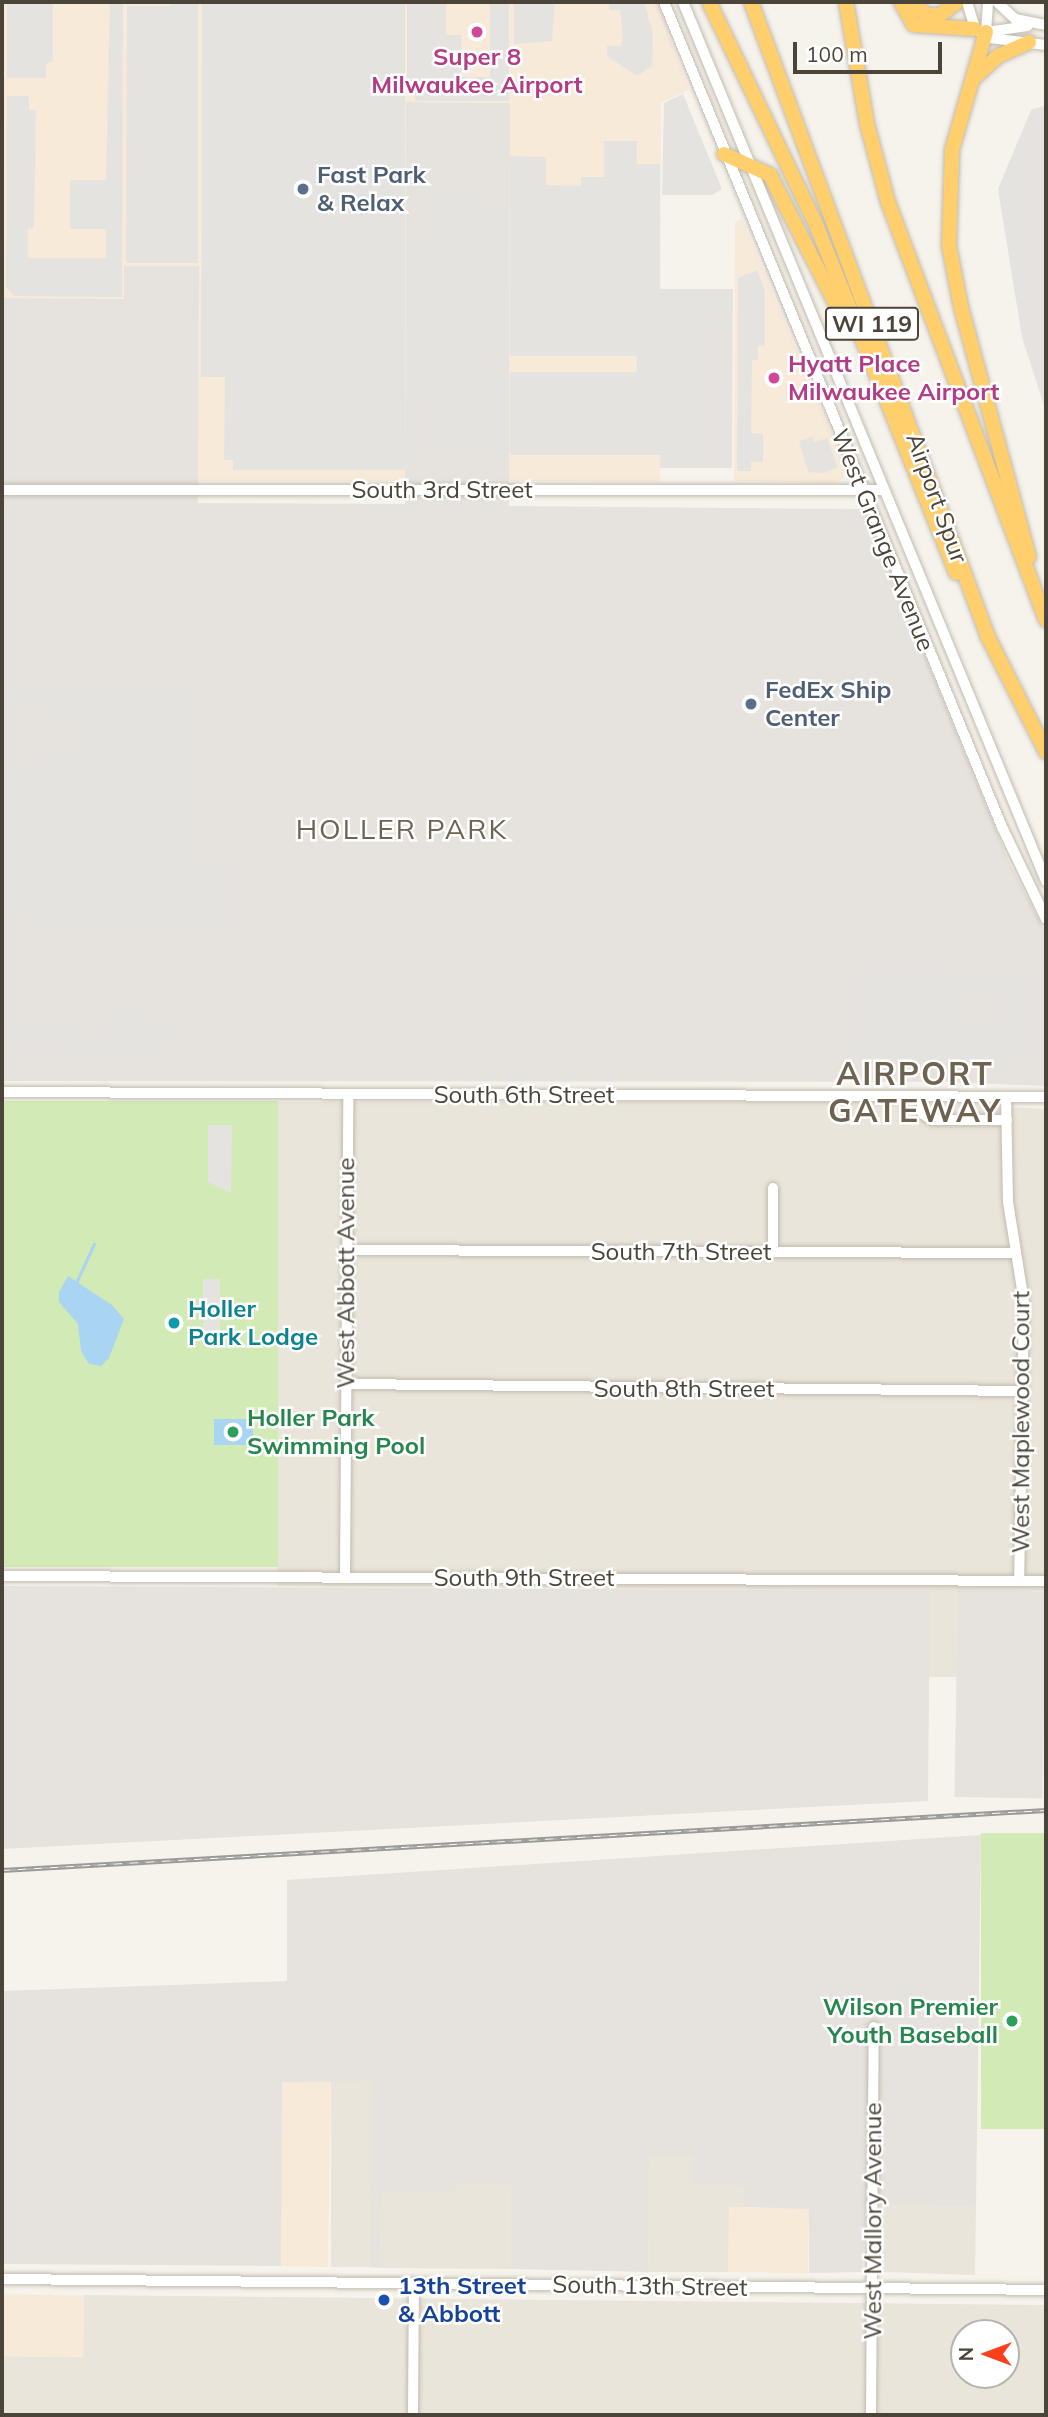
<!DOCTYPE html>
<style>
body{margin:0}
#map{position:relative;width:1048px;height:2417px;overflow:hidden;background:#f6f3ec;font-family:Mulish,sans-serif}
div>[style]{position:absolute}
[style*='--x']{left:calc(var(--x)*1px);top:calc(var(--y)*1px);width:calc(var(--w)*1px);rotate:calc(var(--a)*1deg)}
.residential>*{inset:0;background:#eae5da;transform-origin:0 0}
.commercial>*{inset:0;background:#f7ead8;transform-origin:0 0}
.industrial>*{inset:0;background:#e6e2dd;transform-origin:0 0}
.green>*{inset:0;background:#d2eab5;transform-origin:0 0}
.parking>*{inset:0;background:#e5e3e0;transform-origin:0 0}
.water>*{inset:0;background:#a9d4f2;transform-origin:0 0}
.stream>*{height:2.5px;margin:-1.25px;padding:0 1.25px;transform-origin:1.25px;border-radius:1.25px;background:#a9d4f2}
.roads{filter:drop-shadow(0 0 2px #c2bbae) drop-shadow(0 0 2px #c2bbae)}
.minor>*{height:10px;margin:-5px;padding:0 5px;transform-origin:5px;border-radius:5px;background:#fff}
.highway>*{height:14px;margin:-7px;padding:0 7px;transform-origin:7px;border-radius:7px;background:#ffcf6e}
.rail>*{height:5px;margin-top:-2.5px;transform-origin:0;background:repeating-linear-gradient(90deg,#fff 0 8px,#9a9a9a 0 16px);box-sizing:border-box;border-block:2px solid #9a9a9a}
.dots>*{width:19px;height:19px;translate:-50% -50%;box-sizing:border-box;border:4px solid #fff;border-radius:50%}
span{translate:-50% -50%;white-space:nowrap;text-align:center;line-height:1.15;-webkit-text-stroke:5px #fff;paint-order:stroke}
.shield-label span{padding:2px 5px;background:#fff;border:2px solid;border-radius:5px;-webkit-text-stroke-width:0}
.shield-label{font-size:23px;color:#4b4439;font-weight:700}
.hotel-label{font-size:24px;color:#b23c85;font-weight:700}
.left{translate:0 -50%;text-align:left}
.service-label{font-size:24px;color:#4e5e75;font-weight:700}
.street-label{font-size:24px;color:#4b4439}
.culture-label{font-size:24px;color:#0d838f;font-weight:700}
.leisure-label{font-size:24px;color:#27864d;font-weight:700}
.right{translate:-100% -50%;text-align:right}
.transit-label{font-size:24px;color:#164399;font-weight:700}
.quarter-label{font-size:28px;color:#6e6250;letter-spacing:2px}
.district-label{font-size:32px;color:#6e6250;font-weight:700;letter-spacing:2px}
.frame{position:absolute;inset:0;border:4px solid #4b4439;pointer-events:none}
.north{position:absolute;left:950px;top:2319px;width:70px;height:70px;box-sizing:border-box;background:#fff;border:2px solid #b7b4b0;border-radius:50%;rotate:270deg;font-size:19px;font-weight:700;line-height:28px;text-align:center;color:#4b4439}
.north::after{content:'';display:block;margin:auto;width:24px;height:32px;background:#fc3f1d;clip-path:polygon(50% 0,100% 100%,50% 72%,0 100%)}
.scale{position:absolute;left:793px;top:42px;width:149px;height:32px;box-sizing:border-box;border:4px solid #4b4439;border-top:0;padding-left:9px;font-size:21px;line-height:24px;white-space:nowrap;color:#4b4439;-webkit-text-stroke:5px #fff;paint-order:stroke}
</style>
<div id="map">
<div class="residential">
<i style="clip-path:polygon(278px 1102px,910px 1102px,1046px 1109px,1046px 1591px,958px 1591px,957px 1677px,929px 1677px,929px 1591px,277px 1586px)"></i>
<i style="left:331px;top:2081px;width:42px;height:186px"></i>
<i style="clip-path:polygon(650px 2155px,694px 2155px,693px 2185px,744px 2186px,744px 2207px,729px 2208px,729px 2272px,648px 2272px)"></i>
<i style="clip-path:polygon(457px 2185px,512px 2185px,511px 2269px,381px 2268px,382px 2193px,456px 2193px)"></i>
<i style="clip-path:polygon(880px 2204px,976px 2207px,975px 2275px,884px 2272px,880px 2263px)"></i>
<i style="clip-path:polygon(evenodd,84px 2295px,1046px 2305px,1046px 2415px,2px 2415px,2px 2356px,83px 2357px,84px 2295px,964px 2333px,1006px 2333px,1006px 2375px,964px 2375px,964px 2333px)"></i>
</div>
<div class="commercial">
<i style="clip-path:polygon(2px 2px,657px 2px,689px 90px,661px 103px,660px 482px,509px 481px,510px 103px,406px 102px,405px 481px,198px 481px,199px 266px,124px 299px,2px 298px)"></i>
<i style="clip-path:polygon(742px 219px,845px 467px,844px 477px,837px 483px,734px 481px,735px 222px)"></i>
<i style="left:331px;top:2081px;width:186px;height:49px;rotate:91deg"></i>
<i style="left:729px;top:2207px;width:80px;height:65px;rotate:1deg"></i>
<i style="left:2px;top:2294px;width:82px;height:62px;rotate:1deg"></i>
</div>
<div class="industrial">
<i style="clip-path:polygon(406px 102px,510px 103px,509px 506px,865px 509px,1009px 862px,1046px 933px,1046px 1086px,943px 1082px,2px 1081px,2px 298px,124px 299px,124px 266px,199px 266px,198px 503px,405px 504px)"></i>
<i style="clip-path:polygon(2px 1586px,930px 1591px,928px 1801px,2px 1849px)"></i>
<i style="left:958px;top:1590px;width:88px;height:207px;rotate:1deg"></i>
<i style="clip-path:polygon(981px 1835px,976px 2207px,866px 2204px,862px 2272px,809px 2273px,809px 2209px,744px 2207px,744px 2186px,692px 2185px,693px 2155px,650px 2156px,648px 2272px,511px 2269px,511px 2185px,457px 2185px,457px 2193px,382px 2193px,381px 2268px,370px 2267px,373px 2081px,282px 2082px,281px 2266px,2px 2264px,2px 1991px,287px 1981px,287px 1880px)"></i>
</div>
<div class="green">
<i style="left:2px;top:1101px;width:276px;height:466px"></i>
<i style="left:1046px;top:1833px;width:296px;height:65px;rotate:90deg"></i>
</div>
<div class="parking">
<i style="clip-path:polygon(7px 2px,53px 2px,53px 61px,46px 64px,46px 78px,7px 78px)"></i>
<i style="clip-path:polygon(110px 2px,123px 2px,122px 297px,14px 296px,6px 287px,7px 96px,29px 96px,29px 110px,36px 110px,34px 228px,28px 229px,28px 258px,106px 258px,106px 229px,70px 229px,70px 180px,106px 180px)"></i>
<i style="clip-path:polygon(171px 2px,198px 2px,198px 263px,126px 263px,127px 6px,171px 6px)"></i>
<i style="clip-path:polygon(202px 2px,405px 2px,405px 470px,233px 470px,233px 460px,224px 460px,225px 377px,201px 377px)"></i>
<i style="clip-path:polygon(407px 2px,446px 2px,446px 35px,461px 35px,462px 77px,490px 77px,490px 2px,509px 2px,509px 101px,415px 101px,415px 94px,407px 94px)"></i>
<i style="clip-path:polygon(514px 2px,555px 2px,552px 41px,514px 44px)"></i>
<i style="clip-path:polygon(609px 2px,644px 2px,653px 34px,652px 66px,637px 76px,607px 56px,607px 46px,621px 46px,623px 35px,620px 10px,609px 10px)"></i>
<i style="clip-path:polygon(683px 94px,722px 189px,712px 195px,662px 195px,664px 103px)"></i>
<i style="clip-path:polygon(1046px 105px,1046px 412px,1022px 337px,998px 189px,1031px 110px)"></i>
<i style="clip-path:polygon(604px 141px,637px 141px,637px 164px,660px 164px,660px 289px,733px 289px,732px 468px,660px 468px,660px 455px,510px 455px,510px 372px,637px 372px,637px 356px,510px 356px,510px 156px,546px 157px,546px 185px,581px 186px,581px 177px,604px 177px)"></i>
<i style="clip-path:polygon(442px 183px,481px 183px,482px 205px,508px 205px,508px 456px,428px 456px,428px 394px,412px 394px,411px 236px,442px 236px)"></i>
<i style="clip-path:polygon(757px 270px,765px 291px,765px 346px,758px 346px,758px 359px,752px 361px,751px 433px,763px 434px,763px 462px,751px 462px,751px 471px,737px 471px,738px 278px)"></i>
<i style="clip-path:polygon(812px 437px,814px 442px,827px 438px,838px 467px,824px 473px,808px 472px,799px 441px)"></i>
<i style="left:14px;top:684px;width:38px;height:19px"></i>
<i style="clip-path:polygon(56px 684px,187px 685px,186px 858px,228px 858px,227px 932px,42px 931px,42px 909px,13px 909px,14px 761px,43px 762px,44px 753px,90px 752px,90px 722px,56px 722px)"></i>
<i style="clip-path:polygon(evenodd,859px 966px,1046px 967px,1046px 1061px,858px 1060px,859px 966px,959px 994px,1004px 995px,1004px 1027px,959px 1026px,959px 994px)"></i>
<i style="clip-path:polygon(115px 1012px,142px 1012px,142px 1021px,167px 1022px,166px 1052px,12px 1050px,13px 1020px,54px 1020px,54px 1028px,89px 1029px,89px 1034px,96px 1034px,97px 1030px,115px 1030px)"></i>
<i style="clip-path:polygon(208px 1125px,232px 1125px,231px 1193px,208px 1182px)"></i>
<i style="left:203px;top:1279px;width:17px;height:56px"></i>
</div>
<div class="water">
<i style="clip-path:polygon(68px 1276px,112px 1305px,124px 1319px,109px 1358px,101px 1366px,89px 1364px,81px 1351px,78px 1324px,59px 1302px,59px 1292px)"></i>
<i style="left:214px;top:1419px;width:39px;height:26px"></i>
</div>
<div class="stream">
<i style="--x:75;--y:1285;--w:45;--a:-65.1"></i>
</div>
<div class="roads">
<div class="minor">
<i style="--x:664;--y:2;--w:892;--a:67.72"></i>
<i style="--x:1002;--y:827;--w:102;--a:64.4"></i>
<i style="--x:683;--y:2;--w:951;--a:67.56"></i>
<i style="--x:967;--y:2;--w:28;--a:73"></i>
<i style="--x:975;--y:29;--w:17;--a:31"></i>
<i style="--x:990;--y:38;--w:56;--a:7.1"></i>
<i style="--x:997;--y:2;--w:25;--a:43"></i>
<i style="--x:1015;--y:19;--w:32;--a:11"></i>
<i style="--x:986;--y:32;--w:42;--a:-8.1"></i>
<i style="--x:986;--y:32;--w:30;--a:-86"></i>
<i style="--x:2;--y:490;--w:880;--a:0"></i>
<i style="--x:2;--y:1092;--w:1044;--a:0.27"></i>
<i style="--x:921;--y:1097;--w:17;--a:83"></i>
<i style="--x:923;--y:1114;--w:11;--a:34"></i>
<i style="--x:932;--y:1120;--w:75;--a:0"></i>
<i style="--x:1006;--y:1097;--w:105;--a:88.9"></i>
<i style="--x:1008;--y:1202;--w:101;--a:80.9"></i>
<i style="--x:1024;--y:1302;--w:279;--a:91"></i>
<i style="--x:347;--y:1250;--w:669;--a:0.26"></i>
<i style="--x:773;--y:1252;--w:64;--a:-90"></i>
<i style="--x:346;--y:1384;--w:676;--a:0.59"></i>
<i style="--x:2;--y:1576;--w:1044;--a:0.27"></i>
<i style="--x:345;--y:1578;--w:484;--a:-89.6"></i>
<i style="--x:2;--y:2279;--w:1044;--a:0.6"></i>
<i style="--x:413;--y:2415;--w:132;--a:-89.6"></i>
<i style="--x:871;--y:2415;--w:388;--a:-89.6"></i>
</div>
<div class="highway">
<i style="--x:709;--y:2;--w:244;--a:64.3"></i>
<i style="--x:815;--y:222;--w:378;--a:68.1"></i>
<i style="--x:751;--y:2;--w:678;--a:69.53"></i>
<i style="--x:988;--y:637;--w:129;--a:63.2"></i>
<i style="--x:846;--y:2;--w:124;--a:80.2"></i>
<i style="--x:867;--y:124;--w:81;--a:74.9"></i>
<i style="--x:888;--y:202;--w:447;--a:69.3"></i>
<i style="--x:901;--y:2;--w:26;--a:61"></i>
<i style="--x:914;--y:25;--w:61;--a:3.8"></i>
<i style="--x:908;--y:2;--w:24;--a:33"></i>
<i style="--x:928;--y:15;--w:12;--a:0"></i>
<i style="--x:940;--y:15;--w:21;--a:-37"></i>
<i style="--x:986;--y:32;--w:123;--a:106.1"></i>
<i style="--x:952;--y:150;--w:96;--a:91.8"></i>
<i style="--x:949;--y:246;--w:62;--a:78.9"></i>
<i style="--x:961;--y:307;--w:259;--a:74.8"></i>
<i style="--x:976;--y:76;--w:30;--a:-42"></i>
<i style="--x:998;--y:56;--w:34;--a:-24"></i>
<i style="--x:724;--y:154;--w:51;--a:24.5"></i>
<i style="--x:770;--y:175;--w:161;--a:63"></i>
</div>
</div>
<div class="rail">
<i style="--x:2;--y:1870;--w:1046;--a:-3.29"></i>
</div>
<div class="dots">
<i style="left:477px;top:32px;background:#d1479c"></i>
<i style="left:303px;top:189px;background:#5c6f8a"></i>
<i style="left:774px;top:378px;background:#d1479c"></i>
<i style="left:751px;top:704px;background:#5c6f8a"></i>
<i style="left:174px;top:1323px;background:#0f9aa8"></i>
<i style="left:233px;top:1432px;background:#2e9e5b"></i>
<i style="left:1012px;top:2021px;background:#2e9e5b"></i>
<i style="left:384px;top:2300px;background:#1a4fb4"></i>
</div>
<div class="shield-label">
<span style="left:872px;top:324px">WI 119</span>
</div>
<div class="hotel-label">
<span style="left:477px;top:71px">Super 8<br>Milwaukee Airport</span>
<span class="left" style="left:788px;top:378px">Hyatt Place<br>Milwaukee Airport</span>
</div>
<div class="service-label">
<span class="left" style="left:317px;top:189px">Fast Park<br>&amp; Relax</span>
<span class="left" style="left:765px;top:704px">FedEx Ship<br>Center</span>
</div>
<div class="street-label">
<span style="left:442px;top:490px">South 3rd Street</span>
<span style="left:937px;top:498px;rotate:70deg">Airport Spur</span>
<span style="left:883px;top:540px;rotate:68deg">West Grange Avenue</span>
<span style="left:524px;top:1095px">South 6th Street</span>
<span style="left:681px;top:1252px">South 7th Street</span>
<span style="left:346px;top:1273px;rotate:-90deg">West Abbott Avenue</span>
<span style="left:684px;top:1389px">South 8th Street</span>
<span style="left:1021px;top:1422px;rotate:-90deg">West Maplewood Court</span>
<span style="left:524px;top:1578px">South 9th Street</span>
<span style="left:873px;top:2221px;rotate:-90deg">West Mallory Avenue</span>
<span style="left:650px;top:2286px;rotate:1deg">South 13th Street</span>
</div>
<div class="culture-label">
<span class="left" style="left:188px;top:1323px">Holler<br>Park Lodge</span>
</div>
<div class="leisure-label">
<span class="left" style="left:247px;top:1432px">Holler Park<br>Swimming Pool</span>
<span class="right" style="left:998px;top:2021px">Wilson Premier<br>Youth Baseball</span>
</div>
<div class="transit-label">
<span class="left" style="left:398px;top:2300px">13th Street<br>&amp; Abbott</span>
</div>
<div class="quarter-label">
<span style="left:402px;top:829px">HOLLER PARK</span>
</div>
<div class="district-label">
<span style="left:915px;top:1092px">AIRPORT<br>GATEWAY</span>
</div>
<div class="frame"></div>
<div class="north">N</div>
<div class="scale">100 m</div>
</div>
